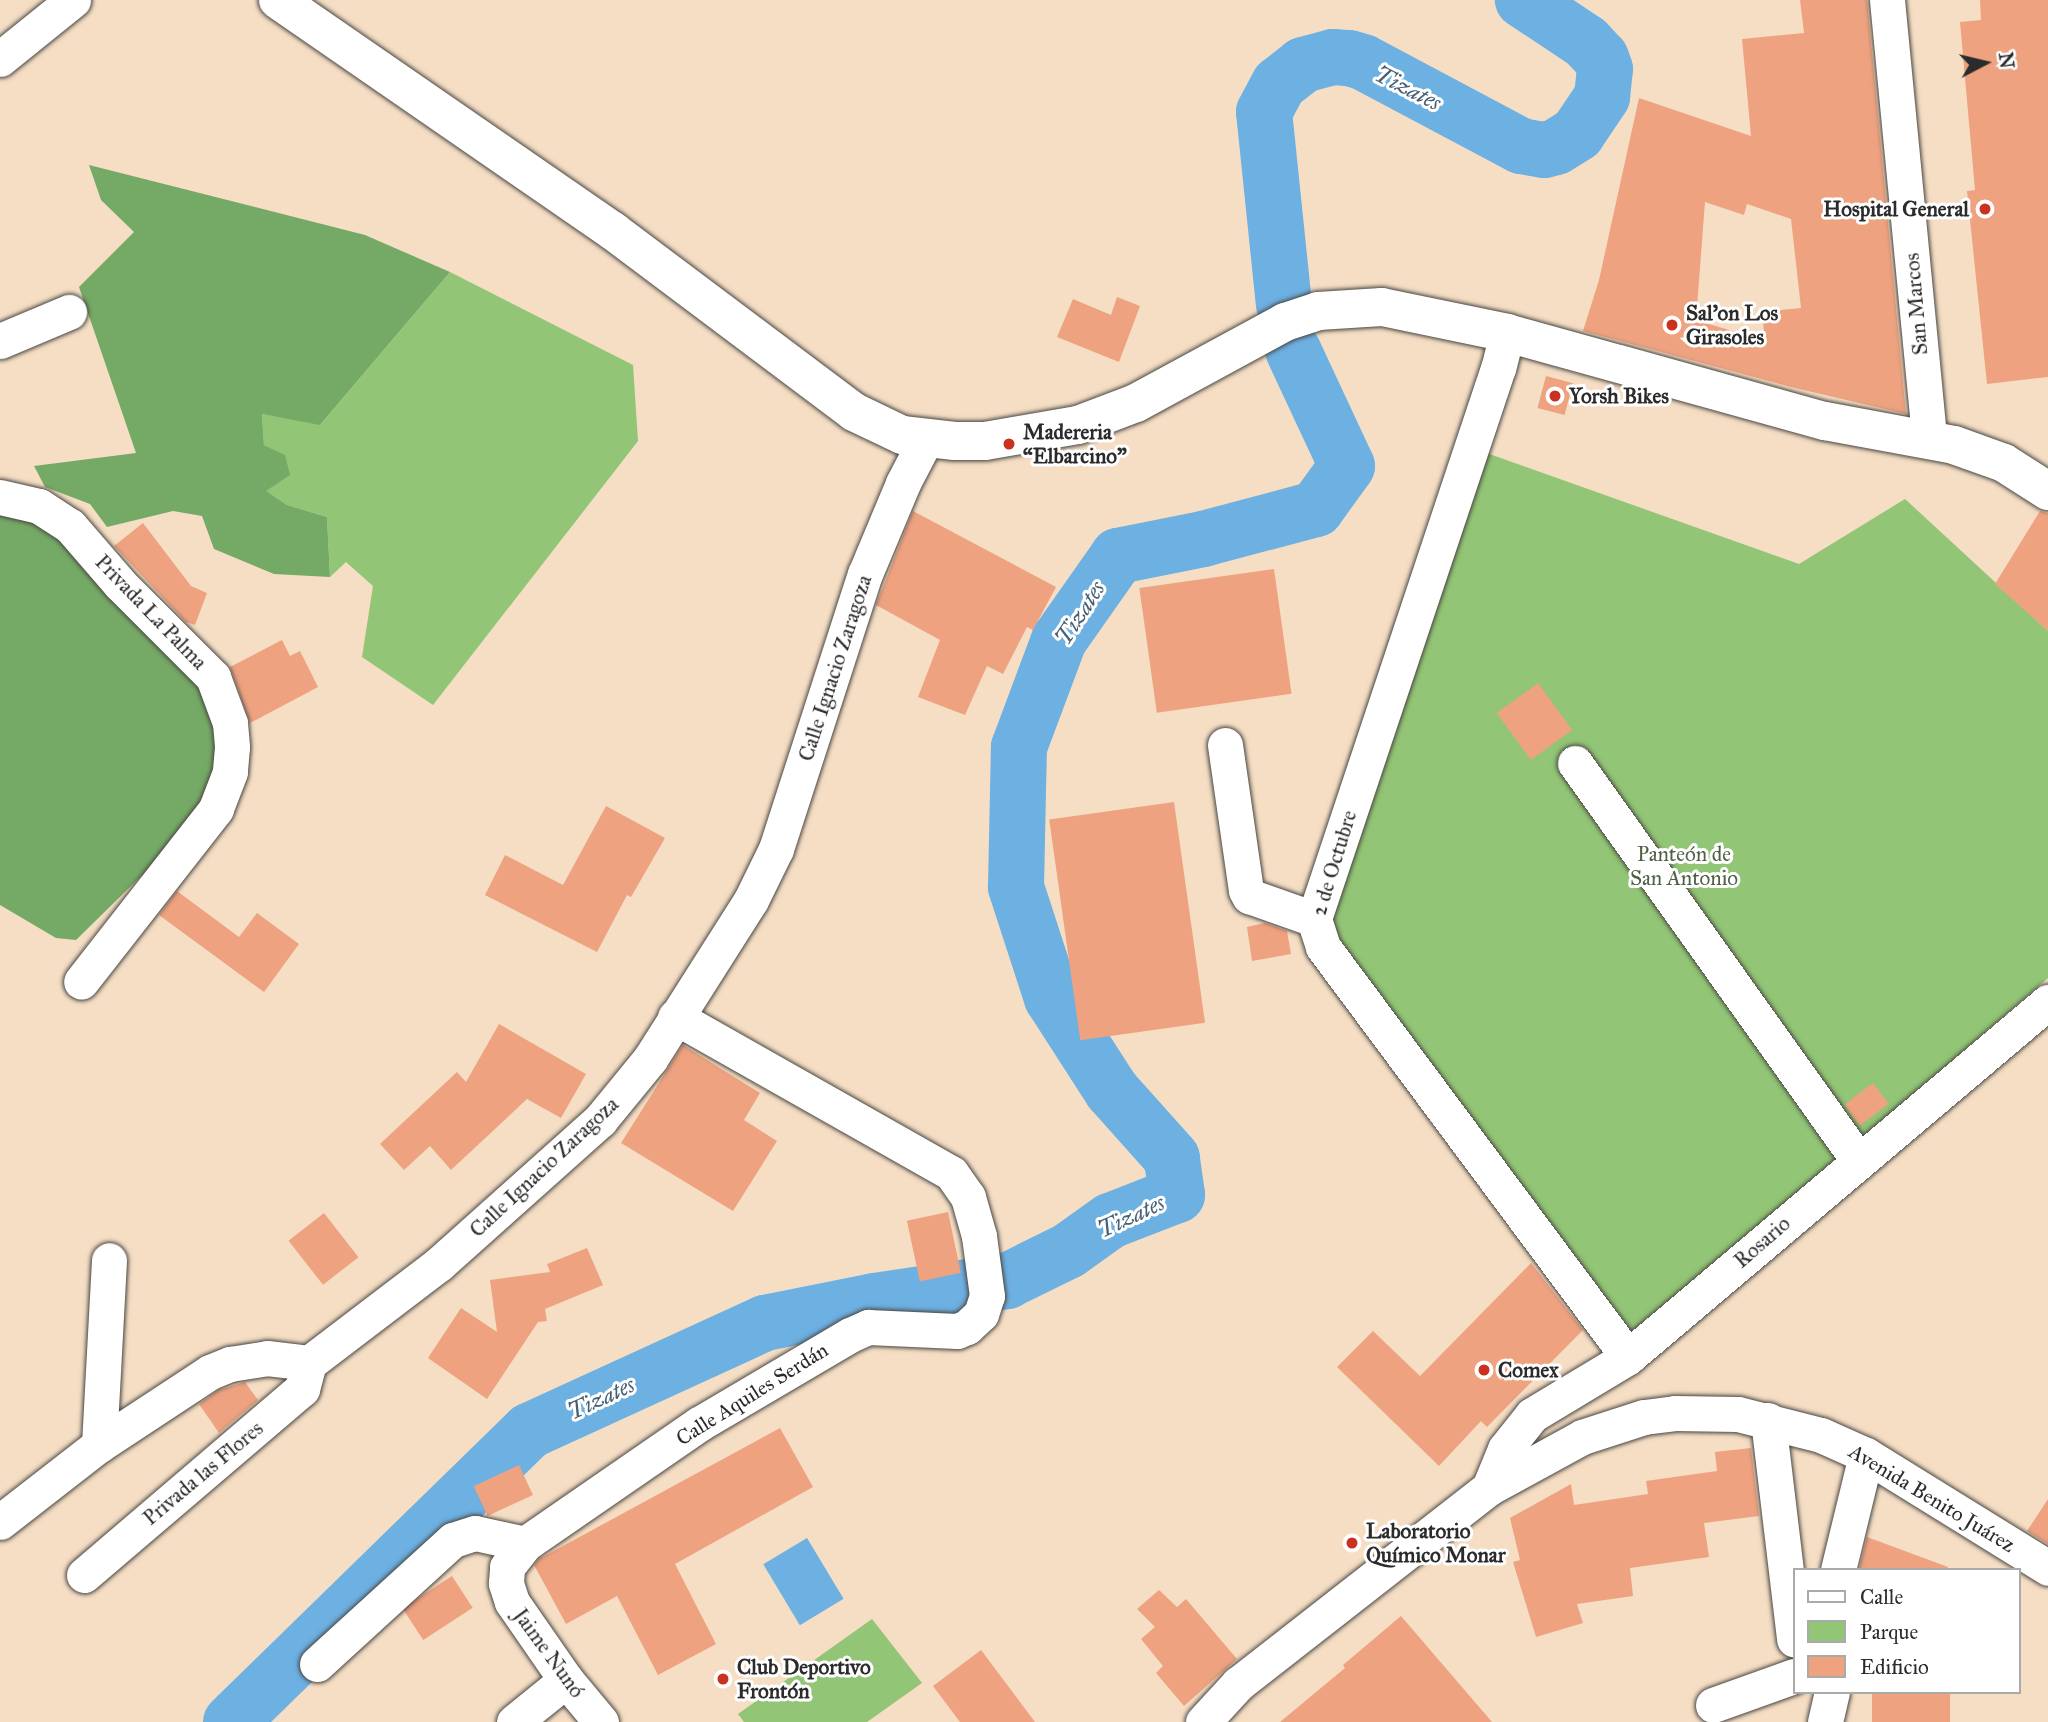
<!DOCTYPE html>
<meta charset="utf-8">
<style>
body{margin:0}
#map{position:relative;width:2048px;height:1722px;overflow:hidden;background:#f5dec4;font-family:"IM FELL Great Primer",serif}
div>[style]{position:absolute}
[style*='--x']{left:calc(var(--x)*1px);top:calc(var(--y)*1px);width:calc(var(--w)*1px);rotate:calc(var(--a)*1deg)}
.green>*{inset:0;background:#92c575}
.forest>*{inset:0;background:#75aa66}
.water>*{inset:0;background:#6db0e2;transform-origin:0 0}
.river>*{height:56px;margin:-28px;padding:0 28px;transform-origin:28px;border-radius:28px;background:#6db0e2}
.building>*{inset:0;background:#eea280;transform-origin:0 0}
.roads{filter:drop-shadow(0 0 2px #494642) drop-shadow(0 0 2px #494642)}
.minor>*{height:35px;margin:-17.5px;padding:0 17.5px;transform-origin:17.5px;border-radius:17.5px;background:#fff}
.major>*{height:38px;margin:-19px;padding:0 19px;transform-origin:19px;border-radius:19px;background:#fff}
.dots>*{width:19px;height:19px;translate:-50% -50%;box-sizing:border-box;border:4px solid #fff;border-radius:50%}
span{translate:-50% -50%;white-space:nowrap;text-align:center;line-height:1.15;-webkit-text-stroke:6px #fff;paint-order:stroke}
.poi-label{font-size:21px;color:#2b2b2b;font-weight:700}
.right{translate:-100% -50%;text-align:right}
.left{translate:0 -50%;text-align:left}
.street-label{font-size:21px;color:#2b2b2b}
.park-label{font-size:21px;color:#4f6145}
.water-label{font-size:23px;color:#456074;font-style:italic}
.legend{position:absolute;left:1793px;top:1568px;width:228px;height:126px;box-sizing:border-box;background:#fff;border:2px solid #aaa;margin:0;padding:9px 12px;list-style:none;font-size:21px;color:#2b2b2b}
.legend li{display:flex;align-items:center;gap:14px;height:35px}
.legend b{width:35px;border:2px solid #aaa}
.north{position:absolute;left:1950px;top:28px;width:70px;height:70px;-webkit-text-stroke:5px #fff;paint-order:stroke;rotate:83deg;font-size:19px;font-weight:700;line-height:28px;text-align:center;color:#2b2b2b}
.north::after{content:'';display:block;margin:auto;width:24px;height:32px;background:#2b2b2b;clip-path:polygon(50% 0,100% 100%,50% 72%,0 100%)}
</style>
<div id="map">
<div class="green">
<i style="clip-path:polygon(450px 272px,633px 365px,638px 441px,433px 705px,362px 657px,373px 586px,346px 562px,330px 577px,327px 517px,287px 505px,265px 491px,284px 455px,264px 445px,262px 414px,321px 424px)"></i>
<i style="clip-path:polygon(1481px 451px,1799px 564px,1905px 499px,2048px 631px,2048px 978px,1627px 1341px,1325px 924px)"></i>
<i style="clip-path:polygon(872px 1619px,922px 1683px,867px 1722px,744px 1722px,738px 1714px)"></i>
</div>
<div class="forest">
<i style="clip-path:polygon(89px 165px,365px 235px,450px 272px,320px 425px,262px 414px,264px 445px,285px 455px,290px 475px,266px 491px,287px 505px,327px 517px,330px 577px,274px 574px,214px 549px,202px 516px,173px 511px,107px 527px,90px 504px,45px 487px,34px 466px,136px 453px,79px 287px,134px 232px,101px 200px)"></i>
<i style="clip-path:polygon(18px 509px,74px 542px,215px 706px,216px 772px,184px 834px,76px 940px,56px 938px,0 905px,0 510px)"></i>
</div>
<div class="water">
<i style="left:807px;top:1538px;width:71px;height:51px;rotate:59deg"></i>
</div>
<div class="river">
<i style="--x:1284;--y:305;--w:194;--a:-95.9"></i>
<i style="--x:1264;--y:112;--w:32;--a:-62"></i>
<i style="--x:1279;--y:84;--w:31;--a:-38"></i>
<i style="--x:1303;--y:65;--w:31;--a:-15"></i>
<i style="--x:1333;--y:57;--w:16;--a:4"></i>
<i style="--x:1349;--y:58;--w:15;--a:16"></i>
<i style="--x:1363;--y:62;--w:179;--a:28"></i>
<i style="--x:1521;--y:146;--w:23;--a:10"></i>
<i style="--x:1544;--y:150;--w:12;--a:-14"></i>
<i style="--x:1556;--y:147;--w:25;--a:-32"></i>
<i style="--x:1577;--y:134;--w:45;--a:-56"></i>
<i style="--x:1602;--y:97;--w:28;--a:-84"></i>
<i style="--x:1605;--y:69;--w:12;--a:-110"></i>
<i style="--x:1601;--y:58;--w:22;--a:-133"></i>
<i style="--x:1586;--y:42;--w:76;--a:-146.3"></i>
<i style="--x:231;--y:1722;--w:417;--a:-44.3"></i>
<i style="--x:529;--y:1431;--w:260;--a:-24.6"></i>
<i style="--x:765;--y:1323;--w:112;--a:-11.3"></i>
<i style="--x:875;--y:1301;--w:134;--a:-8.6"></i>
<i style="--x:1007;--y:1281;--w:68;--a:-26.2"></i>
<i style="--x:1068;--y:1251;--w:52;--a:-35.5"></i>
<i style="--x:1110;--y:1221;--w:72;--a:-21.2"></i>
<i style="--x:1177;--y:1195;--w:37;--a:-98"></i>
<i style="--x:1172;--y:1158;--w:90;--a:-131.8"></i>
<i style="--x:1112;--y:1091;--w:111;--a:-122.8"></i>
<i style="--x:1052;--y:998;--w:117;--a:-108"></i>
<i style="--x:1016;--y:887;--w:140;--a:-88.8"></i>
<i style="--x:1019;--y:747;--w:114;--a:-69.5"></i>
<i style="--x:1059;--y:640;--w:103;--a:-54.9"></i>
<i style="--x:1118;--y:556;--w:87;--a:-11.3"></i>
<i style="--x:1203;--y:539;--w:117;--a:-14.9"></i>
<i style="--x:1316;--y:509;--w:53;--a:-54.2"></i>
<i style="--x:1347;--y:466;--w:128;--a:-115"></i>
</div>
<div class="building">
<i style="clip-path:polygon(evenodd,1800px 0,1867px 0,1906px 414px,1791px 387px,1583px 331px,1599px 280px,1639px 98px,1751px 136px,1742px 39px,1804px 33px,1800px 0,1705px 202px,1744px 215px,1747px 204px,1791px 219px,1801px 308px,1762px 312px,1765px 341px,1696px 320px,1705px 202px)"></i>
<i style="clip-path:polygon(1980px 0,2048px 0,2048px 377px,1987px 384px,1967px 191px,1975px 190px,1960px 22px,1981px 20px)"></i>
<i style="clip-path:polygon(1117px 297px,1140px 306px,1119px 362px,1057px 337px,1073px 299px,1111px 315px)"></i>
<i style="left:1546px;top:376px;width:28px;height:33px;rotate:15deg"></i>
<i style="clip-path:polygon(913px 511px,1056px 587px,1033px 630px,1027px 627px,1003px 674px,987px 666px,965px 715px,918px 697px,940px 640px,876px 605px)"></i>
<i style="clip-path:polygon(2040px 511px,2048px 513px,2048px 631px,1995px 584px)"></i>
<i style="clip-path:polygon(143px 523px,191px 586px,207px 593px,195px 625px,186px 622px,114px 546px)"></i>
<i style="left:1274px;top:569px;width:126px;height:136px;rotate:82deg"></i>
<i style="clip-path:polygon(282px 640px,290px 656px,300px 651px,318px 687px,250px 723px,230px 667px)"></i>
<i style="left:1538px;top:683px;width:58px;height:51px;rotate:54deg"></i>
<i style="left:1174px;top:802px;width:223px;height:126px;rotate:82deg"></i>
<i style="clip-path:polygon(606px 806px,665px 838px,631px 897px,627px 895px,597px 952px,485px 895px,505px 855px,563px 885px)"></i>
<i style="clip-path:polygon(177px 891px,239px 937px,257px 913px,299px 944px,264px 992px,159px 915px)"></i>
<i style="clip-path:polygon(1265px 923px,1287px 931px,1291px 954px,1252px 961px,1247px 927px)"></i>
<i style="clip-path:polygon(499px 1024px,586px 1074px,561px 1118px,527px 1099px,451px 1170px,430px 1146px,404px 1170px,380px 1144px,457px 1072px,466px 1082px)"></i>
<i style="clip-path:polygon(683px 1045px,760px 1093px,744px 1120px,777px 1141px,733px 1211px,621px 1143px)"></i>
<i style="left:1873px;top:1083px;width:26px;height:36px;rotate:53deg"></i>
<i style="left:948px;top:1212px;width:62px;height:42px;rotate:78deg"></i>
<i style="left:324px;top:1213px;width:56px;height:45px;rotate:52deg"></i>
<i style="clip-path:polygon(587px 1248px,603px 1285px,545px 1309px,547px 1321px,538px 1322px,487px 1399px,428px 1358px,461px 1308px,497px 1332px,490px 1280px,550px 1272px,547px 1264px)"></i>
<i style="clip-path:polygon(1531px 1263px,1583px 1330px,1487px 1427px,1481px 1421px,1439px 1466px,1337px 1367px,1373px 1331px,1420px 1376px)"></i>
<i style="clip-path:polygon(245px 1382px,258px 1400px,219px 1433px,199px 1404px,219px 1390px)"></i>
<i style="clip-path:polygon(780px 1428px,813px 1487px,675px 1564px,716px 1644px,658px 1675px,617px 1596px,566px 1624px,534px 1565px,539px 1559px)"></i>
<i style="clip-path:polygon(1751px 1448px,1759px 1516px,1704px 1523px,1709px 1557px,1630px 1568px,1633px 1596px,1577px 1604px,1583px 1623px,1536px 1637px,1513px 1562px,1520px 1560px,1510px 1518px,1571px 1484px,1574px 1505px,1648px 1494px,1646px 1481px,1717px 1471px,1715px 1452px)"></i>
<i style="left:519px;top:1465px;width:33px;height:50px;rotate:65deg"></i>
<i style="clip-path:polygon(2048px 1499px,2048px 1544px,2027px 1531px)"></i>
<i style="clip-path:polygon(1867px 1537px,1948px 1567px,1947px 1570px,1859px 1570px)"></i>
<i style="left:452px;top:1576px;width:38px;height:59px;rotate:57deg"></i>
<i style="clip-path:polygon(1159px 1590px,1177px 1607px,1186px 1599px,1237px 1659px,1184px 1706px,1156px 1673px,1163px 1666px,1141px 1639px,1155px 1627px,1137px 1609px)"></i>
<i style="clip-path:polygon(1401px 1616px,1492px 1722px,1280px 1722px,1345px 1668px,1343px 1665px)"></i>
<i style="clip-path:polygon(981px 1650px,1035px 1722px,960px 1722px,933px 1686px)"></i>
<i style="left:1872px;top:1692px;width:78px;height:30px"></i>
</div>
<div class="roads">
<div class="minor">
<i style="--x:1887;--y:0;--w:442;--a:84.5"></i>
<i style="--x:0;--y:59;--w:94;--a:-38.9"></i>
<i style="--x:1507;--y:333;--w:36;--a:104"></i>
<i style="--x:1498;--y:368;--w:581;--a:108.47"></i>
<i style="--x:1314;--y:919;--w:29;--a:72"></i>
<i style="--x:1323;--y:947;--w:511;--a:53.35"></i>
<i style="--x:0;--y:341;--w:75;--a:-22.8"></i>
<i style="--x:0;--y:497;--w:40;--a:13"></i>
<i style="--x:39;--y:506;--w:37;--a:33"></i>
<i style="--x:70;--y:526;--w:77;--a:49.2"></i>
<i style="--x:120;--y:584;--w:132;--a:45"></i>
<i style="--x:213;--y:677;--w:49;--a:69.7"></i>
<i style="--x:230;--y:723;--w:24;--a:85"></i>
<i style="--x:232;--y:747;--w:25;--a:95"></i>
<i style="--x:230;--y:772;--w:40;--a:111"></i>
<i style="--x:216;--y:809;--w:219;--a:128"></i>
<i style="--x:1225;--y:745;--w:147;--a:81.8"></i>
<i style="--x:1246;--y:890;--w:7;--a:63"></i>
<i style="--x:1249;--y:896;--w:69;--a:19.5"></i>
<i style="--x:1575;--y:763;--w:488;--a:54.5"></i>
<i style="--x:1768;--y:1420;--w:221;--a:83.2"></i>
<i style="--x:99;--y:1445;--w:185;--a:-86.9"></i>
<i style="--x:1489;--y:1488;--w:42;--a:-67.7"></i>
<i style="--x:1505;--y:1449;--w:43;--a:-51.5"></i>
<i style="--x:1532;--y:1415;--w:112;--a:-31.1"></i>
<i style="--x:1628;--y:1357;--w:550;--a:-40.21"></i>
<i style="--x:0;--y:1522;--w:125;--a:-37.9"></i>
<i style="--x:99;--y:1445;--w:133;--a:-33.3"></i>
<i style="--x:210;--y:1372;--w:22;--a:-22"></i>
<i style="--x:230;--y:1364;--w:37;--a:-9"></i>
<i style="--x:267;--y:1358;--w:42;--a:6.8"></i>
<i style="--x:309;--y:1363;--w:163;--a:-37.3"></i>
<i style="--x:439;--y:1264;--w:216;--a:-41.8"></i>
<i style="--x:600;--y:1120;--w:79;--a:-50.7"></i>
<i style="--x:650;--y:1059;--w:188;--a:-57.6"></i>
<i style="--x:751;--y:900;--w:57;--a:-63.9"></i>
<i style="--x:776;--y:849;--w:289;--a:-72.1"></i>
<i style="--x:865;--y:574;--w:99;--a:-67.3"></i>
<i style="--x:903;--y:483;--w:50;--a:-62.4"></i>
<i style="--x:1838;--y:1570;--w:118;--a:-76.3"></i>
<i style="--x:84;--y:1575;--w:287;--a:-40.5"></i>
<i style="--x:302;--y:1389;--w:27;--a:-75"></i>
<i style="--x:317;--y:1664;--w:184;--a:-42.4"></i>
<i style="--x:453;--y:1540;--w:23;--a:-18"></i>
<i style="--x:475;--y:1533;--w:51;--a:12.4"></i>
<i style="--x:1713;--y:1705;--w:86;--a:-19.7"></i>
<i style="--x:514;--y:1722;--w:67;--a:-38.9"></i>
<i style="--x:601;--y:1722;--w:55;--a:-129.8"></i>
<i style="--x:566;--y:1680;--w:95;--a:-124.7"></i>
<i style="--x:512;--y:1602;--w:20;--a:-108"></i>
<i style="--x:506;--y:1583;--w:16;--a:-86"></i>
<i style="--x:507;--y:1567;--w:29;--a:-52"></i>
<i style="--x:525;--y:1544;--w:211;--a:-34.6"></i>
<i style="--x:699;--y:1424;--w:175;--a:-30.5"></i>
<i style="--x:850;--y:1335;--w:20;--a:-24"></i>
<i style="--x:868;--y:1327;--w:89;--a:2.6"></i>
<i style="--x:957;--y:1331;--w:11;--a:-22"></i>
<i style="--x:967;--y:1327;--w:19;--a:-43"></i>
<i style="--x:981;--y:1314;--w:19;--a:-72"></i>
<i style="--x:987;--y:1296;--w:61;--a:-97.6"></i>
<i style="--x:979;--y:1236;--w:41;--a:-105.8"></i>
<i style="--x:968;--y:1197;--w:29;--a:-125"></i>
<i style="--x:951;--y:1173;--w:317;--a:-150.5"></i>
<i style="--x:1203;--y:1722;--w:52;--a:-47.4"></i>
<i style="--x:1238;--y:1684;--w:318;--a:-38"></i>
<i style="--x:1489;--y:1488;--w:106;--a:-28.7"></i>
<i style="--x:1582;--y:1437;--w:65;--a:-17.9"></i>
<i style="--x:1644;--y:1417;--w:31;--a:-7"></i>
<i style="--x:1675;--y:1413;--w:63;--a:0.9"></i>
<i style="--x:1738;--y:1414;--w:86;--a:14.2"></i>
<i style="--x:1821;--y:1435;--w:49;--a:24"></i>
<i style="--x:1866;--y:1455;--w:214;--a:31.8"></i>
<i style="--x:1825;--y:1722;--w:31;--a:-77"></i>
</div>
<div class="major">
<i style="--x:278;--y:0;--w:407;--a:34.6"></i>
<i style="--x:613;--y:231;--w:301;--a:36.9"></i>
<i style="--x:854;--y:412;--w:53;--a:25.6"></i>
<i style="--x:902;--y:435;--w:53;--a:6.5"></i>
<i style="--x:955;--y:441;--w:30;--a:0"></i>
<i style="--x:985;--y:441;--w:94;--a:-9.8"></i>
<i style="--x:1078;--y:425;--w:62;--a:-20.8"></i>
<i style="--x:1136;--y:403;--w:170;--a:-28.5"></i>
<i style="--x:1285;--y:322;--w:35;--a:-18"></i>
<i style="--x:1318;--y:311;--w:64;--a:-3.6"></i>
<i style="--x:1382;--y:307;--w:128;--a:11.7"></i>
<i style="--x:1507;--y:333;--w:330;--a:15.5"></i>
<i style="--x:1825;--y:421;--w:131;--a:10.5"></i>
<i style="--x:1954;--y:445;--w:53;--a:19.8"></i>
<i style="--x:2004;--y:463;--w:52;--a:32.5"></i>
</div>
</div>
<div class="dots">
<i style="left:1985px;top:209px;background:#c8321e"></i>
<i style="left:1672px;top:325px;background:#c8321e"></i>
<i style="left:1555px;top:396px;background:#c8321e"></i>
<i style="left:1009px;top:444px;background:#c8321e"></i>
<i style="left:1484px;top:1370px;background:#c8321e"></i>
<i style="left:1352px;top:1543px;background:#c8321e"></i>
<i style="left:723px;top:1679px;background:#c8321e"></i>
</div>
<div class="poi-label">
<span class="right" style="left:1969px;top:209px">Hospital General</span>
<span class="left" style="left:1686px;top:325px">Sal'on Los<br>Girasoles</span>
<span class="left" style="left:1569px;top:396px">Yorsh Bikes</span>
<span class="left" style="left:1023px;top:444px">Madereria<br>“Elbarcino”</span>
<span class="left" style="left:1498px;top:1370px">Comex</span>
<span class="left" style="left:1366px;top:1543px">Laboratorio<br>Químico Monar</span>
<span class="left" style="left:737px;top:1679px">Club Deportivo<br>Frontón</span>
</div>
<div class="street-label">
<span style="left:1916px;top:304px;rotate:-95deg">San Marcos</span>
<span style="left:151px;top:612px;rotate:46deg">Privada La Palma</span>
<span style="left:835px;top:668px;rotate:-72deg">Calle Ignacio Zaragoza</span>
<span style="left:1334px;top:863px;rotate:-73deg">2 de Octubre</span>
<span style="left:544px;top:1167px;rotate:-43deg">Calle Ignacio Zaragoza</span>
<span style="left:1762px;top:1242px;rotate:-41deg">Rosario</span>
<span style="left:752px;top:1394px;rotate:-32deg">Calle Aquiles Serdán</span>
<span style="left:203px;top:1473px;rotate:-40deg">Privada las Flores</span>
<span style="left:1932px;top:1498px;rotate:31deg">Avenida Benito Juárez</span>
<span style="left:549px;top:1653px;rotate:54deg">Jaime Nunó</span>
</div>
<div class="park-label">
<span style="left:1684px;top:866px">Panteón de<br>San Antonio</span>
</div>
<div class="water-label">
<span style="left:1408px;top:88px;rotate:27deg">Tizates</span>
<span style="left:1080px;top:613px;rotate:-57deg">Tizates</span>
<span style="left:1131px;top:1216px;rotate:-25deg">Tizates</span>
<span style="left:601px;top:1398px;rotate:-25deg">Tizates</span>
</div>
<ul class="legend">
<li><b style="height:9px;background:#fff"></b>Calle</li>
<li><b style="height:19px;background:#92c575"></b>Parque</li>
<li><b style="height:19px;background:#eea280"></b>Edificio</li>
</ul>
<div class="north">N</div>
</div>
